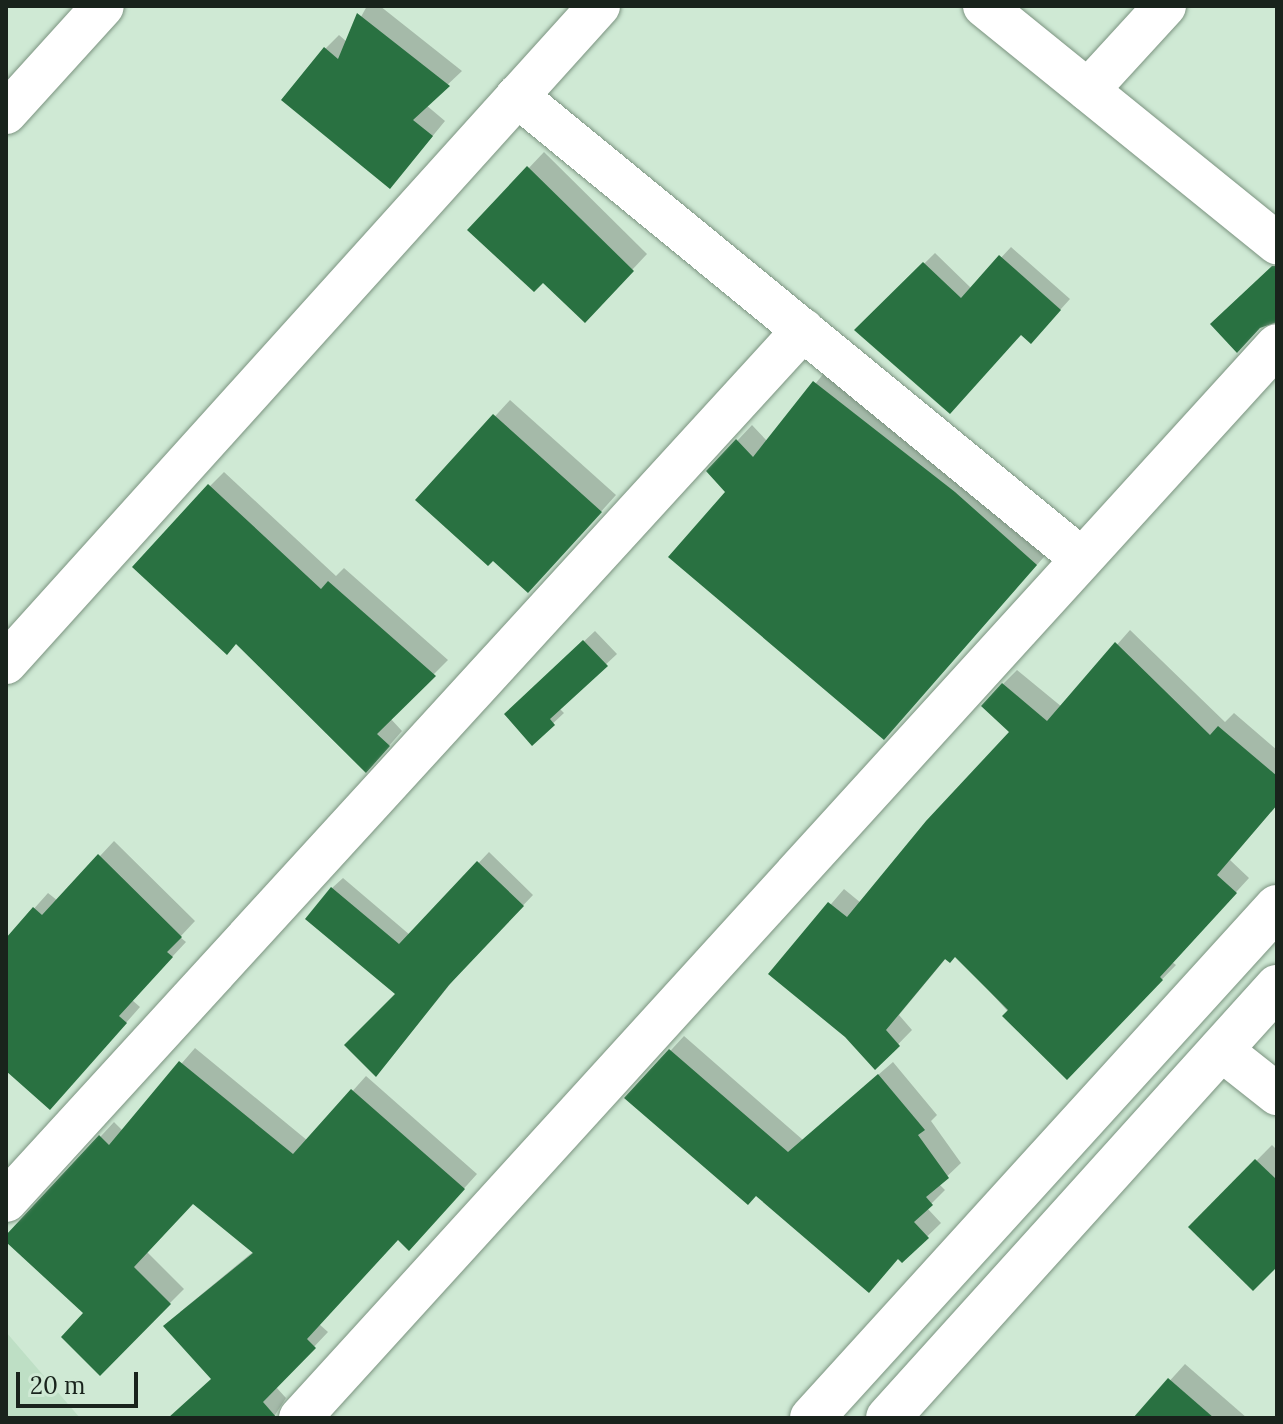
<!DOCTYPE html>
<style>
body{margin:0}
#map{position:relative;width:1283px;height:1424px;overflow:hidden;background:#cfe9d4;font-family:Lora,serif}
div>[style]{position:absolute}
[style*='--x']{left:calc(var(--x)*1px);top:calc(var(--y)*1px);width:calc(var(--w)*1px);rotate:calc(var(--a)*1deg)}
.built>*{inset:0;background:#bedfc5}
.shadow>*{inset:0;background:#0003}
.building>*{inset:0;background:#297141}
.roads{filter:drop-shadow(0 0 2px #7b9380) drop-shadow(0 0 2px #7b9380)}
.minor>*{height:42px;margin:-21px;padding:0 21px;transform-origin:21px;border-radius:21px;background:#fff}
.tertiary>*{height:44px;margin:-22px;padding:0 22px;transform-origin:22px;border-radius:22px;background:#fff}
span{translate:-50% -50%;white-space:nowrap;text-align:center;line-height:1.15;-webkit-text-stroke:8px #cfe9d4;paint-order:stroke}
.frame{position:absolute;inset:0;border:8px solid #19231c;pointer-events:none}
.scale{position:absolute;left:16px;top:1372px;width:122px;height:36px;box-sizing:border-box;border:4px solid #19231c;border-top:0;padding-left:10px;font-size:24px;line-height:28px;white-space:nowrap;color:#19231c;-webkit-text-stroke:6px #cfe9d4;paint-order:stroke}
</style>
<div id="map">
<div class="built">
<i style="clip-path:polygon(6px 1332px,80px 1418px,6px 1418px)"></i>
</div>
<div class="shadow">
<i style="clip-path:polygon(367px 6px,380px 6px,462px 71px,426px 105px,445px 121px,403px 172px,325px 49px,339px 35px,347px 42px)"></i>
<i style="clip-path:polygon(544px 152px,647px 254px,600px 304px,543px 281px,470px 230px)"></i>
<i style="clip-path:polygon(1011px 247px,1070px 299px,1041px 331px,857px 330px,935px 253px,972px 289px)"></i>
<i style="clip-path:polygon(829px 367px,1051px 549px,884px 738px,727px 492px,709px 471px,752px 425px,768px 442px)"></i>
<i style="clip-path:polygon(510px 400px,616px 495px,544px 575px,493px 559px,418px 500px)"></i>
<i style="clip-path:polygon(224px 472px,336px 576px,344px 568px,448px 660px,390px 718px,402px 731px,380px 756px,237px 642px,210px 486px)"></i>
<i style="clip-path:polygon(1130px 630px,1225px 722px,1234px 713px,1277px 750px,1277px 805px,1230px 860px,1249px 878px,1172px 962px,1176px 965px,1067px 1077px,956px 954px,947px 957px,899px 1015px,912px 1030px,875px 1068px,846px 1036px,771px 974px,844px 889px,861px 903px,1012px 732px,1003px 684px,1017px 670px,1062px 707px)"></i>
<i style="clip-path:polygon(595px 631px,617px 654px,559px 708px,564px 713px,532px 743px,517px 704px)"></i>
<i style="clip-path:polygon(114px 841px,195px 921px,180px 937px,186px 942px,132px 1000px,140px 1007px,65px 1092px,6px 1068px,6px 940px,48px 893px,58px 901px)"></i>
<i style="clip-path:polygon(489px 852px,533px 895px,459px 973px,386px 1064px,398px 994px,332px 888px,343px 878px,410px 935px)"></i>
<i style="clip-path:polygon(684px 1036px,803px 1140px,893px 1062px,937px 1115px,931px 1121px,961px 1163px,939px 1184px,945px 1190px,927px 1208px,941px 1223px,902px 1261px,757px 1194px,627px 1098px)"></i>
<i style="clip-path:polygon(195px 1048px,308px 1141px,366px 1076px,477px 1174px,423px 1234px,398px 1238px,319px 1324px,328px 1332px,276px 1387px,286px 1398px,273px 1418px,171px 1418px,213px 1378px,180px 1312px,254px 1251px,194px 1201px,147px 1252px,184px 1289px,100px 1373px,86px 1313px,6px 1239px,114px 1122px,123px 1131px)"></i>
<i style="clip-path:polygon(1272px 1145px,1277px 1150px,1277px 1265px,1191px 1227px)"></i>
<i style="clip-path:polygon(1185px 1364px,1247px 1418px,1136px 1418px)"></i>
</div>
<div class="building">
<i style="clip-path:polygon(357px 13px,450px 86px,413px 120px,433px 136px,390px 189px,281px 100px,324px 47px,338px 59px)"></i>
<i style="clip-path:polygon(527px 166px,634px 271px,585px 323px,543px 283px,534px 292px,467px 230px)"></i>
<i style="clip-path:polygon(999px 255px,1061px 310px,1031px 344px,1021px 335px,950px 414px,854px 330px,923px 262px,961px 298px)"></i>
<i style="clip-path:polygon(1272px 266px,1277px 266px,1277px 322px,1260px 328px,1237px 353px,1210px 324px)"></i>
<i style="clip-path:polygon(813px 381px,955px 492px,1037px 565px,884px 740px,668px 557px,725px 492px,706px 471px,736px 439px,753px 457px)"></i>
<i style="clip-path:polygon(493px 414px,602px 512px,528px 593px,493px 561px,488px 566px,415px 500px)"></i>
<i style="clip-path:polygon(208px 484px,321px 589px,328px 581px,436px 676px,377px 734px,390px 746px,366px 773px,236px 644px,227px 655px,132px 567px)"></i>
<i style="clip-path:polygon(583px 640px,608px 666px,550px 719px,555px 725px,532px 746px,504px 714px)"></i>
<i style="clip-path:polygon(1115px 642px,1210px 735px,1218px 726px,1277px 776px,1277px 805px,1217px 875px,1237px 893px,1160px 977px,1163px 980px,1067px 1080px,1002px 1016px,1008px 1010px,955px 957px,950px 963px,945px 959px,886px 1030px,900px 1046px,875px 1070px,845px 1037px,768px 974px,828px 902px,847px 917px,926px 821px,1009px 732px,981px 706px,1002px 683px,1047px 721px)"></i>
<i style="clip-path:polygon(98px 854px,182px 937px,167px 952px,173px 957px,119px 1016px,127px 1023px,50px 1110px,6px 1071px,6px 938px,33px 907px,42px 915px)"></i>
<i style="clip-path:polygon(477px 861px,524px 906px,449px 985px,376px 1077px,344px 1045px,395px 994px,305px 919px,331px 887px,399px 944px)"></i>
<i style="clip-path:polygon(669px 1049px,788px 1152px,878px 1074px,925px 1130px,918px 1135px,949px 1178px,926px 1197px,933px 1205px,914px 1222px,929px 1238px,902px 1263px,898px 1259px,869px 1293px,756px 1196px,748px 1205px,624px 1098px)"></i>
<i style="clip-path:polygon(179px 1061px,293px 1154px,351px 1089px,465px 1189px,409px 1251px,398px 1240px,307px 1339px,316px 1348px,263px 1402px,277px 1418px,168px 1418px,211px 1379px,163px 1326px,253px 1253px,193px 1204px,134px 1267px,171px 1304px,100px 1376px,61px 1337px,83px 1313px,6px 1242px,6px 1235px,99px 1135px,109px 1145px)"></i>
<i style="clip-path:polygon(1255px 1159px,1277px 1180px,1277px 1267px,1253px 1291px,1188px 1227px)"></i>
<i style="clip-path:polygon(1168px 1378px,1214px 1418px,1133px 1418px)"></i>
</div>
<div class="roads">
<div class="minor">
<i style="--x:984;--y:6;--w:377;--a:39"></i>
<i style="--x:1088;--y:90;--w:114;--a:-47.5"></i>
<i style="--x:517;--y:96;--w:730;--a:39.33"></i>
<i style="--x:6;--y:113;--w:144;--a:-47.8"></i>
<i style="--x:6;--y:663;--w:885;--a:-47.93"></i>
<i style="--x:1220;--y:1049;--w:73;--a:38.3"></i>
<i style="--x:6;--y:1201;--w:1181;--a:-47.54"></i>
<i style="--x:300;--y:1418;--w:1451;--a:-47.68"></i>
</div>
<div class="tertiary">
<i style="--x:812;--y:1418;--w:691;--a:-47.7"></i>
<i style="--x:888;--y:1418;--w:581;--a:-47.93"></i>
</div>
</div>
<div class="frame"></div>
<div class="scale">20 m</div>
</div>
